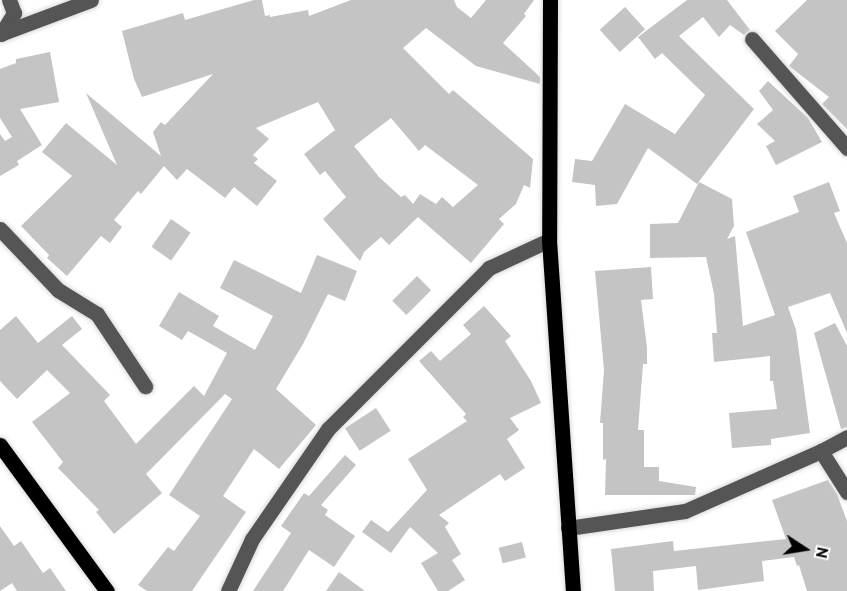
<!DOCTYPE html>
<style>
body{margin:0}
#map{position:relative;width:847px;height:591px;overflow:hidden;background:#fff;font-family:"PT Sans",sans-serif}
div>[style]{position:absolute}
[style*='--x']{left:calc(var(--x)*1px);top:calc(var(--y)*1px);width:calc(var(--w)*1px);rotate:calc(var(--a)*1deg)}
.building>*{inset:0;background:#c4c4c4;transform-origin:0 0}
.roads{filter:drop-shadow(0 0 2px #dbdbdb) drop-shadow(0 0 2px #dbdbdb)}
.minor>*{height:15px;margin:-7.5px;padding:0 7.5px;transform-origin:7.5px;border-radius:7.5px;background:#555}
.major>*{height:15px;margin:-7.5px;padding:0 7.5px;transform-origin:7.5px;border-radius:7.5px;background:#000}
span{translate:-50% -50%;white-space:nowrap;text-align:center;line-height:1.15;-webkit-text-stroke:6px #fff;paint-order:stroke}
.north{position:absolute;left:775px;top:519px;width:60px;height:60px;-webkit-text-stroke:4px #fff;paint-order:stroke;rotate:102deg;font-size:16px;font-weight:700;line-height:24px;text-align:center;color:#000}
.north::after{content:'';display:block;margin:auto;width:21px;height:27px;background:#000;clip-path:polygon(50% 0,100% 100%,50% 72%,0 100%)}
</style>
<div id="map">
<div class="building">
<i style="clip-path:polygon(evenodd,254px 0,262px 0,265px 16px,270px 15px,270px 17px,308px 10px,309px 16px,351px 0,454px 0,457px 7px,471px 18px,486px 0,534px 0,524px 14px,526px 16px,503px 43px,540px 77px,540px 84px,476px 66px,426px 28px,403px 48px,449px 94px,453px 90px,533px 159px,530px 188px,524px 185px,516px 204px,499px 219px,504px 224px,471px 263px,418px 217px,389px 245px,381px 237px,364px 252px,360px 261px,323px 219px,346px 197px,325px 171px,320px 175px,304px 154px,335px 130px,318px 102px,256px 128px,269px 139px,253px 155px,258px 159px,254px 163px,277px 181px,257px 206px,234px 187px,225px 198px,187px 169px,177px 180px,164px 166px,141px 194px,138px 191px,114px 220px,122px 227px,110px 243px,101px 236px,67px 276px,47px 258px,49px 255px,21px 226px,72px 176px,42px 152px,66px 123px,117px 165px,86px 93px,161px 156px,153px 132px,161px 122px,165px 125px,213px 74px,142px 97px,134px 79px,122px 31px,183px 13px,185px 20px,254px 0,391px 118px,419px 151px,425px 145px,478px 185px,453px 207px,442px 197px,436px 204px,420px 194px,413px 204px,405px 195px,401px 197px,379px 177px,354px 146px,391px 118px)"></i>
<i style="clip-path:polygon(687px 0,727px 0,750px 30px,744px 35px,730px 25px,719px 37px,703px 17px,679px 36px,754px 109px,697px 184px,648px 148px,617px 204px,596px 206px,595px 185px,572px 182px,575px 159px,592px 161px,625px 104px,675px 134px,705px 95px,662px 53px,655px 59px,638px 37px)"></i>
<i style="clip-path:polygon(807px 0,847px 0,847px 129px,822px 104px,829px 97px,789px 66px,798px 54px,775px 31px)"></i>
<i style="left:625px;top:7px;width:30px;height:34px;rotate:48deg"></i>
<i style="clip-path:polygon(50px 52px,59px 102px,20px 109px,42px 145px,17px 161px,19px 165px,0 176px,0 134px,5px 141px,12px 137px,0 118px,0 69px,16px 63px,16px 59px)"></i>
<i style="clip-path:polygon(768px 81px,808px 118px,822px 142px,776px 165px,766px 146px,775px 141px,757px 124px,773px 110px,759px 91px)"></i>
<i style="clip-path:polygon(699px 182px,732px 199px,734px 226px,727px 239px,735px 236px,743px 326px,775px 315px,746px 232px,799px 212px,793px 196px,829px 182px,840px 211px,834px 213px,847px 243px,847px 333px,830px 293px,788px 307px,796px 330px,810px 433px,771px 439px,771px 445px,732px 448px,729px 413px,777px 409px,773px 381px,770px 381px,770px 356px,714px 362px,712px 333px,717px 333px,714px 294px,706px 257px,650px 258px,650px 224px,678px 223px)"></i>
<i style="left:171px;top:219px;width:24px;height:34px;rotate:35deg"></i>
<i style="clip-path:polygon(317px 255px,357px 271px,345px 301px,328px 294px,303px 344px,276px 389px,316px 425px,279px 469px,254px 449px,223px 496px,246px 512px,192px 591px,147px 591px,138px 585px,168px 547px,174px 551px,200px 516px,169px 495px,232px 399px,225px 394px,146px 474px,162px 493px,114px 534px,96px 512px,99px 510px,58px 468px,63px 462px,32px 422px,70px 393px,47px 370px,17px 399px,0 381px,0 330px,16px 316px,38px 343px,72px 316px,82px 329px,62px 345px,110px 395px,104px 401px,136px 444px,194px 386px,204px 396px,227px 353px,188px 331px,182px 340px,159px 326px,179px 292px,219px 316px,213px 326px,255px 350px,273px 316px,220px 288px,234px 260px,301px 293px)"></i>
<i style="clip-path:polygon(651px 267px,653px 299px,641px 300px,647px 348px,647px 364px,643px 364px,638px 430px,644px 430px,644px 467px,659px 467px,659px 481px,696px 487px,695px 495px,605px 495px,606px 459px,603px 460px,603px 423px,600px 423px,604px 370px,595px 271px)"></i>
<i style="left:417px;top:276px;width:20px;height:35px;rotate:45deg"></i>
<i style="clip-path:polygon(484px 306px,511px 336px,505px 341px,531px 381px,541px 403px,510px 418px,519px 430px,507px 439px,525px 468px,505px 481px,500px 474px,439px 515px,449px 523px,445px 527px,461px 554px,452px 560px,465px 580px,448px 591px,438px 591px,421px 563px,438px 553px,410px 527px,391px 553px,362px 532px,371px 520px,388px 532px,427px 490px,408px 459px,467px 421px,463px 417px,466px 414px,419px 361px,431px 351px,440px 361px,471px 334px,463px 325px)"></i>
<i style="clip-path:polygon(835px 323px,847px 346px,847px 427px,841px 429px,814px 333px)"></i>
<i style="left:376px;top:408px;width:27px;height:37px;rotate:57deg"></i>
<i style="clip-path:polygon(345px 455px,356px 465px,321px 505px,328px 510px,325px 515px,355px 536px,334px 567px,309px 550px,283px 591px,253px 591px,291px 533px,281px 526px,304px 493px,309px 496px)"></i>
<i style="clip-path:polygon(828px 480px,837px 494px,847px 521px,847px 591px,807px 591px,799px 565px,797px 566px,794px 557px,762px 561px,764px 581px,698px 590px,696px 566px,653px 571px,654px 591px,615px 591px,611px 549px,673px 541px,674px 551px,786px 539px,772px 500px)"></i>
<i style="clip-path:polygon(0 526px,14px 546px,21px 541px,43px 573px,50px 568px,66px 591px,17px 591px,12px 583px,0 591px)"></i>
<i style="left:522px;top:542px;width:16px;height:24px;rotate:76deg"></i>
<i style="clip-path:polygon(339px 572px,365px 591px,326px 591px)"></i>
</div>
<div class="roads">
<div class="minor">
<i style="--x:0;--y:34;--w:97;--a:-20.5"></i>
<i style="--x:1;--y:34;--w:25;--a:-58"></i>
<i style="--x:14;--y:13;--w:14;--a:-111"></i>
<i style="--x:752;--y:39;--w:145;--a:48.9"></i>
<i style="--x:0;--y:229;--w:84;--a:46.4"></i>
<i style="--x:58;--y:290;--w:46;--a:31.6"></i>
<i style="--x:97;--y:314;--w:87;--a:56.3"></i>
<i style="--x:821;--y:451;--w:49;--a:57.6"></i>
<i style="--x:568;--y:528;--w:118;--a:-8.3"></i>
<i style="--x:685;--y:511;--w:149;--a:-23.8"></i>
<i style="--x:821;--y:451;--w:30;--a:-28"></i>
<i style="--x:228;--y:591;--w:57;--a:-65.2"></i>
<i style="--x:252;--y:539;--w:134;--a:-55.4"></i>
<i style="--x:328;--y:429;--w:228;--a:-45"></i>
<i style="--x:489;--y:268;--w:66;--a:-25"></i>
</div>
<div class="major">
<i style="--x:550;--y:0;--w:240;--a:90.2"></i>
<i style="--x:549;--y:240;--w:352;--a:86.1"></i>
<i style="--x:0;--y:445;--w:181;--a:53.8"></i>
</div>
</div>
<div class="north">N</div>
</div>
